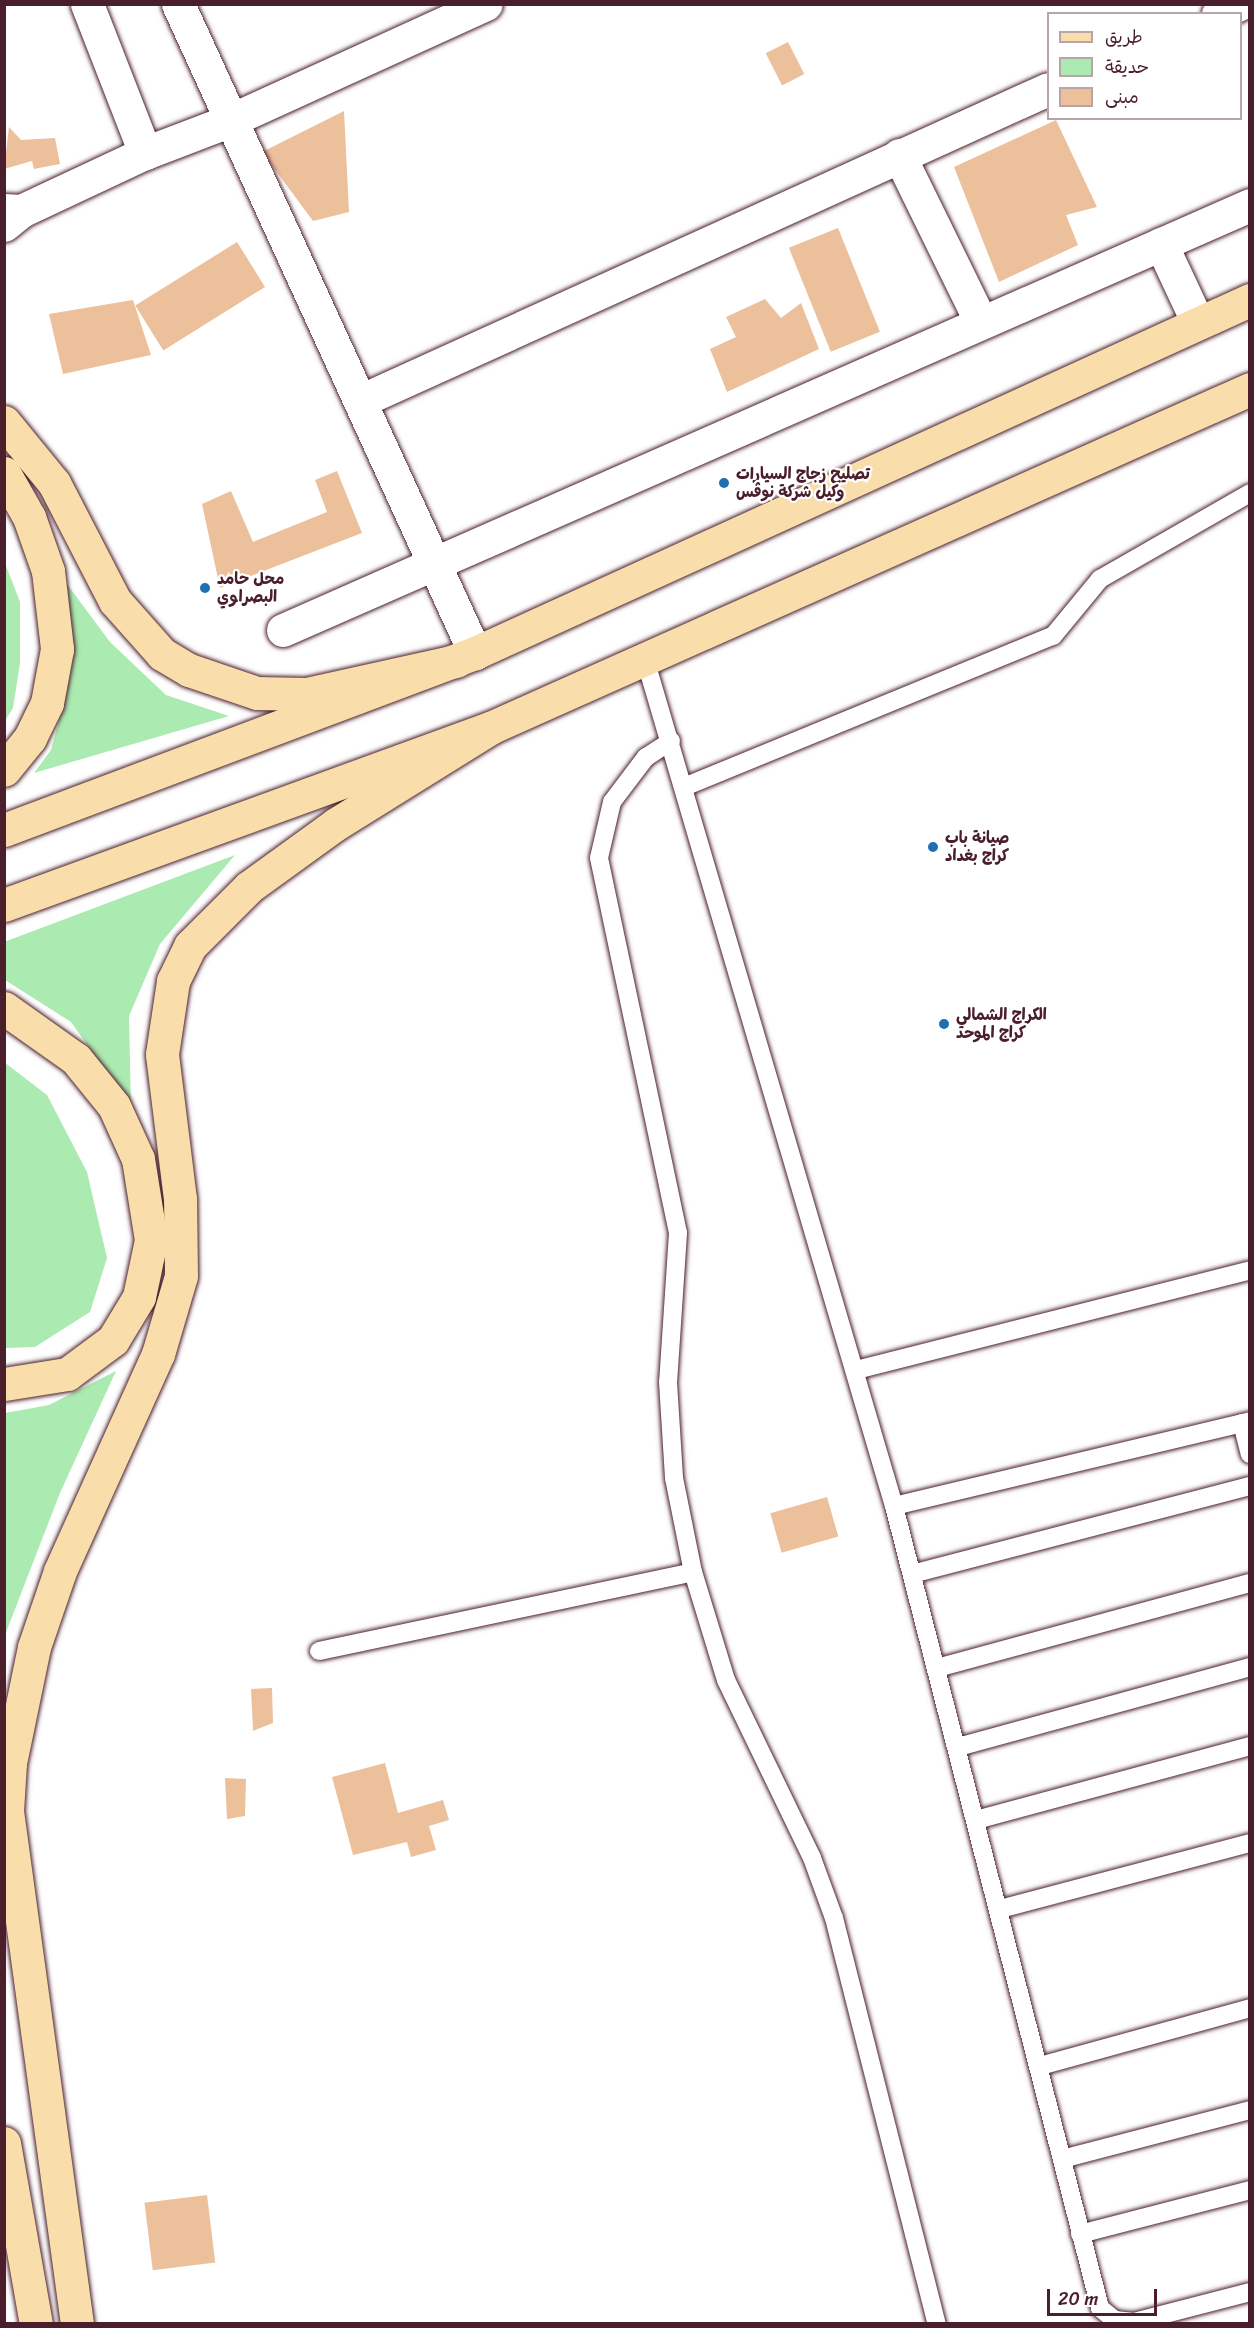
<!DOCTYPE html>
<meta charset="utf-8">
<style>
body{margin:0}
#map{position:relative;width:1254px;height:2328px;overflow:hidden;background:#fff;font-family:Sriracha,"Playpen Sans Arabic",sans-serif}
div>[style]{position:absolute}
[style*='--x']{left:calc(var(--x)*1px);top:calc(var(--y)*1px);width:calc(var(--w)*1px);rotate:calc(var(--a)*1deg)}
.green>*{inset:0;background:#abeab1}
.building>*{inset:0;background:#edc09c;transform-origin:0 0}
.roads{filter:drop-shadow(0 0 2px #4a1f2b) drop-shadow(0 0 2px #4a1f2b)}
.lane>*{height:18px;margin:-9px;padding:0 9px;transform-origin:9px;border-radius:9px;background:#fff}
.street>*{height:33px;margin:-16.5px;padding:0 16.5px;transform-origin:16.5px;border-radius:16.5px;background:#fff}
.secondary>*{height:33px;margin:-16.5px;padding:0 16.5px;transform-origin:16.5px;border-radius:16.5px;background:#fff}
.primary>*{height:33px;margin:-16.5px;padding:0 16.5px;transform-origin:16.5px;border-radius:16.5px;background:#f9deab}
.highway>*{height:33px;margin:-16.5px;padding:0 16.5px;transform-origin:16.5px;border-radius:16.5px;background:#f9deab}
.dots>*{width:16px;height:16px;translate:-50% -50%;box-sizing:border-box;border:3px solid #fff;border-radius:50%}
span{translate:-50% -50%;white-space:nowrap;text-align:center;line-height:1.15;-webkit-text-stroke:4.5px #fff;paint-order:stroke}
.poi-label{font-size:16px;color:#4a1f2b;font-weight:700}
.left{translate:0 -50%;text-align:left}
.frame{position:absolute;inset:0;border:6px solid #4a1f2b;pointer-events:none}
.legend{position:absolute;left:1047px;top:12px;width:195px;height:108px;box-sizing:border-box;background:#fff;border:2px solid #b7a5aa;margin:0;padding:8px 10px;list-style:none;font-size:18px;color:#4a1f2b}
.legend li{display:flex;align-items:center;gap:12px;height:30px}
.legend b{width:30px;border:2px solid #b7a5aa}
.scale{position:absolute;left:1047px;top:2289px;width:110px;height:27px;box-sizing:border-box;border:3px solid #4a1f2b;border-top:0;padding-left:8px;font-size:18px;line-height:21px;white-space:nowrap;color:#4a1f2b;-webkit-text-stroke:4px #fff;paint-order:stroke}
</style>
<div id="map">
<div class="green">
<i style="clip-path:polygon(5px 563px,20px 602px,20px 663px,13px 708px,5px 721px)"></i>
<i style="clip-path:polygon(61px 576px,110px 642px,166px 695px,229px 716px,34px 773px,51px 750px,65px 698px,71px 645px)"></i>
<i style="clip-path:polygon(235px 855px,160px 944px,129px 1016px,131px 1107px,71px 1022px,5px 980px,4px 942px)"></i>
<i style="clip-path:polygon(4px 1062px,47px 1095px,87px 1172px,107px 1258px,90px 1312px,35px 1347px,5px 1348px)"></i>
<i style="clip-path:polygon(116px 1371px,60px 1493px,5px 1635px,5px 1413px,49px 1405px)"></i>
</div>
<div class="building">
<i style="left:788px;top:42px;width:36px;height:25px;rotate:63deg"></i>
<i style="clip-path:polygon(344px 111px,349px 212px,313px 221px,262px 152px)"></i>
<i style="clip-path:polygon(1056px 120px,1097px 207px,1066px 215px,1078px 245px,999px 282px,954px 167px)"></i>
<i style="clip-path:polygon(9px 127px,21px 140px,55px 138px,60px 164px,34px 169px,32px 161px,4px 169px)"></i>
<i style="left:838px;top:228px;width:112px;height:53px;rotate:68deg"></i>
<i style="left:237px;top:242px;width:53px;height:120px;rotate:58deg"></i>
<i style="clip-path:polygon(765px 299px,781px 318px,801px 303px,819px 349px,727px 392px,710px 349px,736px 337px,726px 317px)"></i>
<i style="clip-path:polygon(133px 300px,151px 355px,63px 374px,49px 314px)"></i>
<i style="clip-path:polygon(337px 471px,362px 533px,220px 588px,202px 504px,231px 491px,253px 542px,327px 512px,315px 480px)"></i>
<i style="left:827px;top:1497px;width:41px;height:59px;rotate:74deg"></i>
<i style="clip-path:polygon(272px 1688px,273px 1723px,253px 1731px,251px 1689px)"></i>
<i style="clip-path:polygon(385px 1763px,398px 1813px,443px 1800px,449px 1820px,429px 1826px,436px 1850px,411px 1857px,407px 1842px,353px 1855px,332px 1777px)"></i>
<i style="clip-path:polygon(225px 1778px,246px 1779px,245px 1816px,227px 1819px)"></i>
<i style="left:207px;top:2195px;width:68px;height:63px;rotate:83deg"></i>
</div>
<div class="roads">
<div class="lane">
<i style="--x:645;--y:659;--w:883;--a:73.62"></i>
<i style="--x:894;--y:1506;--w:828;--a:75.59"></i>
<i style="--x:1100;--y:2308;--w:19;--a:39"></i>
<i style="--x:1115;--y:2320;--w:19;--a:6"></i>
<i style="--x:1134;--y:2322;--w:120;--a:-14.5"></i>
<i style="--x:671;--y:741;--w:30;--a:147"></i>
<i style="--x:646;--y:757;--w:56;--a:127.1"></i>
<i style="--x:612;--y:802;--w:57;--a:103.1"></i>
<i style="--x:599;--y:858;--w:383;--a:78.1"></i>
<i style="--x:678;--y:1233;--w:149;--a:93.8"></i>
<i style="--x:668;--y:1382;--w:96;--a:86.4"></i>
<i style="--x:674;--y:1478;--w:96;--a:78.6"></i>
<i style="--x:693;--y:1572;--w:113;--a:73"></i>
<i style="--x:726;--y:1680;--w:198;--a:64.2"></i>
<i style="--x:812;--y:1858;--w:64;--a:69.9"></i>
<i style="--x:834;--y:1918;--w:419;--a:75.8"></i>
<i style="--x:684;--y:787;--w:399;--a:-22.3"></i>
<i style="--x:1053;--y:636;--w:74;--a:-50.5"></i>
<i style="--x:1100;--y:579;--w:173;--a:-29.8"></i>
<i style="--x:856;--y:1370;--w:406;--a:-14.2"></i>
<i style="--x:1242;--y:1423;--w:32;--a:76"></i>
<i style="--x:894;--y:1506;--w:366;--a:-13.4"></i>
<i style="--x:912;--y:1574;--w:349;--a:-14.6"></i>
<i style="--x:319;--y:1651;--w:382;--a:-11.9"></i>
<i style="--x:937;--y:1668;--w:324;--a:-15.2"></i>
<i style="--x:958;--y:1747;--w:303;--a:-15.3"></i>
<i style="--x:976;--y:1820;--w:284;--a:-15.1"></i>
<i style="--x:1000;--y:1909;--w:259;--a:-14.8"></i>
<i style="--x:1040;--y:2066;--w:218;--a:-15.4"></i>
<i style="--x:1062;--y:2159;--w:194;--a:-14.6"></i>
<i style="--x:1080;--y:2234;--w:176;--a:-14.5"></i>
</div>
<div class="street">
<i style="--x:87;--y:4;--w:160;--a:68.7"></i>
<i style="--x:178;--y:4;--w:714;--a:65.41"></i>
<i style="--x:1218;--y:14;--w:23;--a:-25"></i>
<i style="--x:899;--y:155;--w:184;--a:63.9"></i>
<i style="--x:4;--y:225;--w:22;--a:-39"></i>
<i style="--x:21;--y:211;--w:137;--a:-25.1"></i>
<i style="--x:145;--y:153;--w:90;--a:-20.9"></i>
<i style="--x:229;--y:121;--w:282;--a:-24.5"></i>
<i style="--x:1161;--y:244;--w:87;--a:64.9"></i>
<i style="--x:360;--y:401;--w:755;--a:-24.39"></i>
<i style="--x:283;--y:630;--w:1056;--a:-23.73"></i>
</div>
<div class="secondary">
<i style="--x:4;--y:210;--w:17;--a:3"></i>
</div>
<div class="primary">
<i style="--x:4;--y:830;--w:503;--a:-20.6"></i>
<i style="--x:475;--y:653;--w:852;--a:-24.49"></i>
<i style="--x:4;--y:905;--w:517;--a:-20.01"></i>
<i style="--x:490;--y:728;--w:832;--a:-24.04"></i>
</div>
<div class="highway">
<i style="--x:4;--y:422;--w:79;--a:50.7"></i>
<i style="--x:54;--y:483;--w:133;--a:62.7"></i>
<i style="--x:115;--y:601;--w:71;--a:48.4"></i>
<i style="--x:162;--y:654;--w:31;--a:31"></i>
<i style="--x:189;--y:670;--w:72;--a:18.7"></i>
<i style="--x:257;--y:693;--w:49;--a:1.2"></i>
<i style="--x:306;--y:694;--w:154;--a:-12.4"></i>
<i style="--x:4;--y:473;--w:51;--a:60.4"></i>
<i style="--x:29;--y:517;--w:57;--a:70.6"></i>
<i style="--x:48;--y:571;--w:79;--a:83.4"></i>
<i style="--x:57;--y:649;--w:55;--a:100.5"></i>
<i style="--x:47;--y:703;--w:39;--a:116"></i>
<i style="--x:30;--y:738;--w:41;--a:129.1"></i>
<i style="--x:4;--y:1008;--w:88;--a:35.3"></i>
<i style="--x:76;--y:1059;--w:60;--a:51"></i>
<i style="--x:114;--y:1106;--w:58;--a:65.6"></i>
<i style="--x:138;--y:1159;--w:82;--a:80.9"></i>
<i style="--x:151;--y:1240;--w:58;--a:101.9"></i>
<i style="--x:139;--y:1297;--w:50;--a:121.2"></i>
<i style="--x:113;--y:1340;--w:57;--a:143.5"></i>
<i style="--x:67;--y:1374;--w:64;--a:171"></i>
<i style="--x:4;--y:2143;--w:184;--a:80"></i>
<i style="--x:77;--y:2324;--w:518;--a:-97.77"></i>
<i style="--x:7;--y:1811;--w:48;--a:-86.4"></i>
<i style="--x:10;--y:1763;--w:118;--a:-78.3"></i>
<i style="--x:34;--y:1647;--w:80;--a:-71.1"></i>
<i style="--x:60;--y:1571;--w:238;--a:-65.7"></i>
<i style="--x:158;--y:1354;--w:81;--a:-73.6"></i>
<i style="--x:181;--y:1276;--w:77;--a:-90.7"></i>
<i style="--x:180;--y:1199;--w:146;--a:-97.1"></i>
<i style="--x:162;--y:1054;--w:74;--a:-81.4"></i>
<i style="--x:173;--y:981;--w:39;--a:-64"></i>
<i style="--x:190;--y:946;--w:83;--a:-45"></i>
<i style="--x:249;--y:887;--w:107;--a:-35.9"></i>
<i style="--x:336;--y:824;--w:181;--a:-31.9"></i>
</div>
</div>
<div class="dots">
<i style="left:724px;top:483px;background:#1f6fb2"></i>
<i style="left:205px;top:588px;background:#1f6fb2"></i>
<i style="left:933px;top:847px;background:#1f6fb2"></i>
<i style="left:944px;top:1024px;background:#1f6fb2"></i>
</div>
<div class="poi-label">
<span class="left" style="left:736px;top:483px">تصليح زجاج السيارات<br>وكيل شركة نوڤس</span>
<span class="left" style="left:217px;top:588px">محل حامد<br>البصراوي</span>
<span class="left" style="left:945px;top:847px">صيانة باب<br>كراج بغداد</span>
<span class="left" style="left:956px;top:1024px">الكراج الشمالي<br>كراج الموحد</span>
</div>
<div class="frame"></div>
<ul class="legend">
<li><b style="height:8px;background:#f9deab"></b>طريق</li>
<li><b style="height:16px;background:#abeab1"></b>حديقة</li>
<li><b style="height:16px;background:#edc09c"></b>مبنى</li>
</ul>
<div class="scale">20 m</div>
</div>
